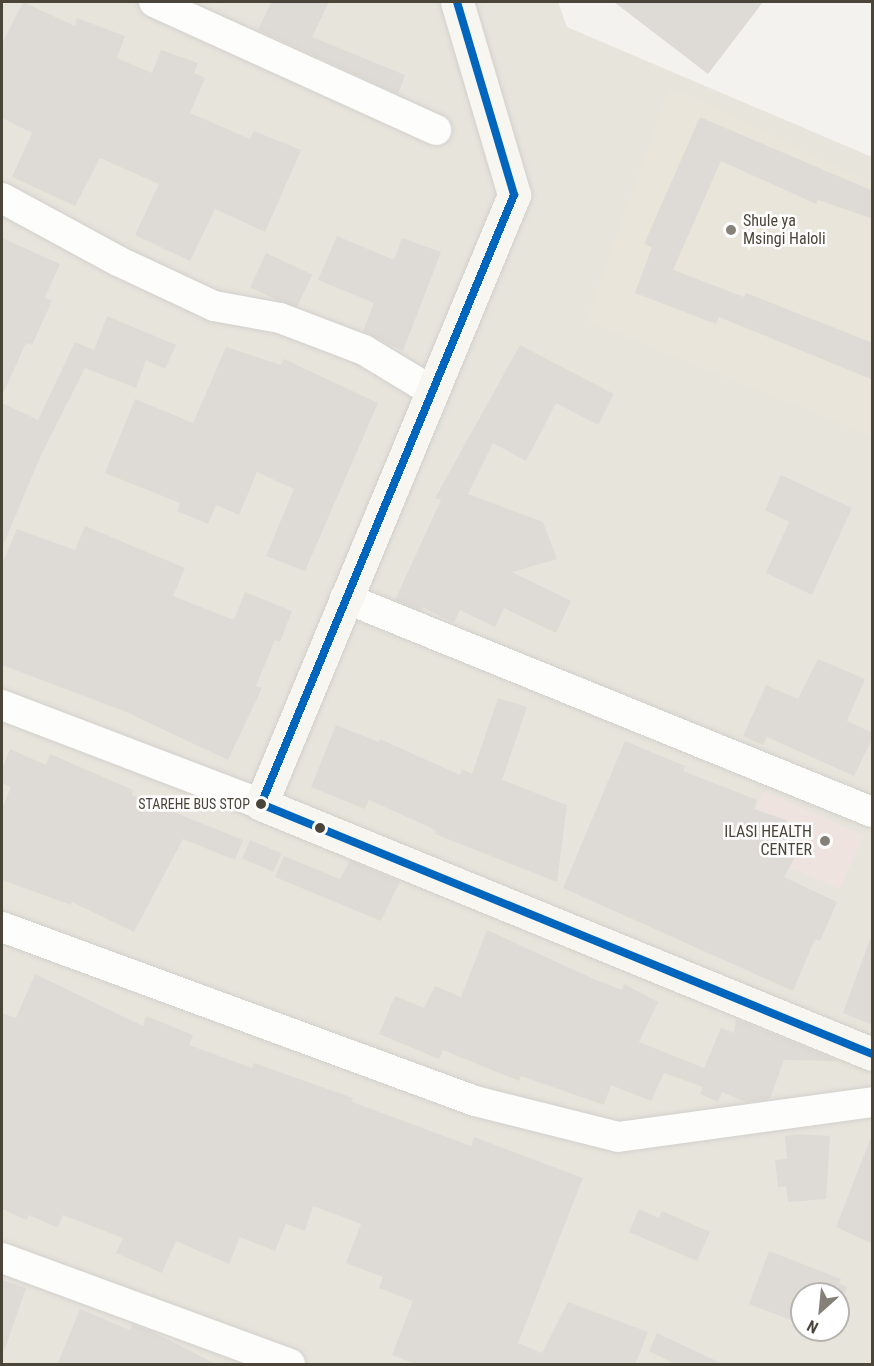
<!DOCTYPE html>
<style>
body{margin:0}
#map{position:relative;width:874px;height:1366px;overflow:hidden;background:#f4f2ee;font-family:"Roboto Condensed",sans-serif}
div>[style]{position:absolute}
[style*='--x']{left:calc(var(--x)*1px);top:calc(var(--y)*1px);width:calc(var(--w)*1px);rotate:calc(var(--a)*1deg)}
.residential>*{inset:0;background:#e7e4dc}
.education>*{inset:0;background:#eae5da}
.medical>*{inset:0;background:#eee3df;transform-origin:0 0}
.building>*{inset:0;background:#dedbd6;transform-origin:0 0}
.roads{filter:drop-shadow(0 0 2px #d2d0cb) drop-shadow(0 0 2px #d2d0cb)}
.street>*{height:30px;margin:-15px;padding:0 15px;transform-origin:15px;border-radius:15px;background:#fdfdfc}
.secondary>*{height:33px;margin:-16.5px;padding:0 16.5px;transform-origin:16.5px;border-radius:16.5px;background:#f7f6f1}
.bus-1>*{height:8px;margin:-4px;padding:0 4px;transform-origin:4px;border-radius:4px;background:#0065bd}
.dots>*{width:16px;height:16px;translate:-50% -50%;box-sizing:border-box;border:3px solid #fff;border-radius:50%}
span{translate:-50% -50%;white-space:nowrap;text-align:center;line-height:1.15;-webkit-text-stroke:5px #fff;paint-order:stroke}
.bus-label{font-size:14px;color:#4b4439}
.right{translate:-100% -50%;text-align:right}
.poi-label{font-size:16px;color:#4b4439}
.left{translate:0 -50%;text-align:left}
.frame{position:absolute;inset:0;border:3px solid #4b4439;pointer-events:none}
.north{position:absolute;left:790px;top:1282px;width:60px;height:60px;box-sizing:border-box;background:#fff;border:2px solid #b7b4b0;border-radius:50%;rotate:207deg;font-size:16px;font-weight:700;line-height:24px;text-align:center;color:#4b4439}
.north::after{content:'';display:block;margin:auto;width:21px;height:27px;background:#868178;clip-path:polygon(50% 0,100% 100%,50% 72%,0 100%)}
</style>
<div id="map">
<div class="residential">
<i style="clip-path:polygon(evenodd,2px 2px,558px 2px,567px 27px,872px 157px,872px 1364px,2px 1364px,2px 2px,802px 1294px,838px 1294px,838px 1330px,802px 1330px,802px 1294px)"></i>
</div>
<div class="education">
<i style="clip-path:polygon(670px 87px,872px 183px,872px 436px,586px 321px)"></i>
</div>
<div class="medical">
<i style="left:764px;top:791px;width:109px;height:59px;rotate:24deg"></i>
</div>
<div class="building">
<i style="clip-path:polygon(23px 2px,75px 26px,77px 18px,125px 36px,117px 58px,152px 73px,161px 50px,198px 63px,194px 73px,205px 78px,190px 113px,250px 139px,254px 131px,301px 150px,265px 232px,215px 209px,190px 261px,135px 235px,159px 184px,100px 158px,75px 206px,12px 177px,32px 133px,2px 118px,2px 44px)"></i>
<i style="clip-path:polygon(271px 2px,329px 2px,312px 37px,405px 75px,398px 94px,258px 30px)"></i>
<i style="clip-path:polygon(614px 2px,763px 2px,708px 74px)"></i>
<i style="clip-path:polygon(700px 117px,873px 191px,873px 219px,818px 200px,816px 204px,721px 161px,673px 270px,744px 297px,746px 293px,873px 343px,873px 380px,719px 317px,716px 324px,635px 293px,652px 247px,644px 244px)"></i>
<i style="clip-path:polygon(337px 236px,394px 260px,402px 238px,441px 252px,403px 351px,363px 331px,374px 303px,318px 280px)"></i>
<i style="clip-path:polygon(2px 238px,60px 264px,45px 297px,52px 301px,32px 345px,26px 343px,2px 396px)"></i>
<i style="left:266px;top:253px;width:51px;height:38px;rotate:25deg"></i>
<i style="clip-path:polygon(107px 316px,176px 345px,165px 369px,146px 360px,136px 388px,85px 368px,41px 455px,2px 548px,2px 403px,38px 420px,75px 342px,94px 350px)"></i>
<i style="clip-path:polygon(520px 345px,614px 394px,598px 425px,556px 403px,526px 461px,493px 443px,468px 494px,543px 522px,557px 559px,512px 572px,571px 601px,556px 633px,504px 608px,495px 627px,460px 610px,454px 623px,422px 607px,421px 610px,395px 600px,441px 500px,435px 498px)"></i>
<i style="clip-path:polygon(226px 347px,281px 365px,284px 359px,378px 403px,305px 571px,266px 556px,294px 489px,257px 472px,239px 515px,216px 505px,208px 524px,177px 511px,180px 503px,105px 473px,135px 399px,193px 423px)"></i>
<i style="clip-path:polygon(781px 475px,852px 508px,812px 595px,766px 573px,789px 522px,765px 510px)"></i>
<i style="clip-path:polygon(85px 526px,185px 568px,173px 596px,234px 620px,245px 592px,292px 611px,280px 642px,275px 640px,256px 686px,262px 688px,228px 760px,124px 711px,2px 665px,2px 564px,17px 529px,75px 550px)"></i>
<i style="clip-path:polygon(818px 659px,865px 679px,847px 721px,873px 733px,873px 737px,854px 776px,767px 737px,763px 745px,743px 736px,766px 685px,798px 699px)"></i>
<i style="clip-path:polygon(498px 698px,527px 707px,502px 780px,567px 805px,557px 882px,435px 834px,436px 830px,369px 800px,365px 809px,311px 787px,336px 725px,379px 742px,380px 739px,460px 775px,462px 769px,472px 774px)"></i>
<i style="clip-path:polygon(625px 741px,685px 766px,683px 771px,757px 800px,754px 809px,787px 820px,781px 836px,801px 847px,784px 877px,837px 902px,820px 941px,815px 939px,793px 991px,563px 888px)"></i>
<i style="clip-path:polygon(10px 749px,46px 765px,50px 754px,133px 790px,132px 795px,243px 840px,235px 860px,183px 839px,134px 932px,72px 902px,71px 905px,2px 880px,2px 809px,11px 787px,2px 783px,2px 770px)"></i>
<i style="left:250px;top:840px;width:34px;height:20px;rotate:23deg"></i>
<i style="clip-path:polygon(284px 856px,340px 879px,350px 860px,400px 881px,381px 921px,275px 877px)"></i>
<i style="clip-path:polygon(487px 930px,596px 980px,622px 990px,624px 984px,658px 1002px,639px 1042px,704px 1068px,721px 1028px,734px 1033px,736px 1019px,839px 1061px,784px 1060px,770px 1099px,746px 1102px,722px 1092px,718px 1102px,700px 1094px,703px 1087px,664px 1073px,651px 1101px,611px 1085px,604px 1105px,521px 1076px,519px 1081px,443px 1050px,439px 1059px,379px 1034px,395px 996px,424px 1008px,435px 986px,461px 997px)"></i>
<i style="clip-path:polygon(870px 939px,873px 939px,873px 1025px,843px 1013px)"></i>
<i style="clip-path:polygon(35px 974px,143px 1026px,146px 1016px,193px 1035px,189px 1045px,252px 1068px,254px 1063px,353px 1098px,352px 1102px,471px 1146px,474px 1137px,583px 1178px,518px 1343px,542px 1353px,568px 1302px,648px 1332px,635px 1365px,417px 1365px,392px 1355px,413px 1301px,379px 1288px,383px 1277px,346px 1263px,361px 1224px,313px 1206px,305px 1231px,286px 1224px,275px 1251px,240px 1237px,229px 1264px,176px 1241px,162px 1273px,116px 1253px,123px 1238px,63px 1215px,58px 1228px,29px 1215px,26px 1220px,2px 1209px,2px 1013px,16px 1018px)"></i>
<i style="clip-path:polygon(873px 1132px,873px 1244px,836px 1227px)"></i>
<i style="clip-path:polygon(799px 1134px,830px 1136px,826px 1199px,788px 1202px,786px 1186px,778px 1187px,775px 1160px,787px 1159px,785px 1136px)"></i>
<i style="clip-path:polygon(639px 1209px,659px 1218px,662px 1211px,710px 1232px,697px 1261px,629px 1232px)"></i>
<i style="clip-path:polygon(769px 1251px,841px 1279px,839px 1283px,847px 1287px,838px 1310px,838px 1294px,802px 1294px,802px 1330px,829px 1330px,828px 1334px,821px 1330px,817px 1339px,795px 1330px,799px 1323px,749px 1304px)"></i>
<i style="clip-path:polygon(2px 1280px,26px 1288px,5px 1349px,2px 1348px)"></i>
<i style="clip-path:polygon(80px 1309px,130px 1330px,132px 1324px,151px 1331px,218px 1365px,57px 1365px)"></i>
<i style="clip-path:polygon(657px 1333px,725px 1365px,677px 1365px,649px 1351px)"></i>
</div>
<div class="roads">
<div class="street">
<i style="--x:154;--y:2;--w:310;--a:24.4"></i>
<i style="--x:2;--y:198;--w:132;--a:28.5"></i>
<i style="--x:118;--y:261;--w:106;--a:25.1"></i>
<i style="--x:214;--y:306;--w:67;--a:10.3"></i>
<i style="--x:280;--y:318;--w:90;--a:20.9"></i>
<i style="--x:364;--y:350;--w:79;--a:31.1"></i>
<i style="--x:345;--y:598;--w:569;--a:22.1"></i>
<i style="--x:2;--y:705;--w:277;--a:20.9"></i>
<i style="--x:2;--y:927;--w:504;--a:20.2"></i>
<i style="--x:475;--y:1101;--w:147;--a:14.1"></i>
<i style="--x:618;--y:1137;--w:256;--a:-7.8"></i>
<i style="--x:2;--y:1258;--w:307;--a:20.2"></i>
</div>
<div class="secondary">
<i style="--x:457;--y:2;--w:201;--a:73.5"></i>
<i style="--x:514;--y:195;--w:659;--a:112.56"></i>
<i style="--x:261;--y:804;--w:660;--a:22.25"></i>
</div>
</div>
<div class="bus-1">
<i style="--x:457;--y:2;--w:201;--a:73.5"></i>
<i style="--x:514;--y:195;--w:659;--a:112.56"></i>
<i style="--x:261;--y:804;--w:660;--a:22.25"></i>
</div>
<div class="dots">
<i style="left:731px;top:230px;background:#868178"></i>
<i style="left:261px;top:804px;background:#4b4439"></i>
<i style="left:320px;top:828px;background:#4b4439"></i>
<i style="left:825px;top:841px;background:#868178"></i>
</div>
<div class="bus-label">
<span class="right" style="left:250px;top:804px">STAREHE BUS STOP</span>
</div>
<div class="poi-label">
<span class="left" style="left:743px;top:230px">Shule ya<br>Msingi Haloli</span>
<span class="right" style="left:812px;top:841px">ILASI HEALTH<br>CENTER</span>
</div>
<div class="frame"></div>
<div class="north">N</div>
</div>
